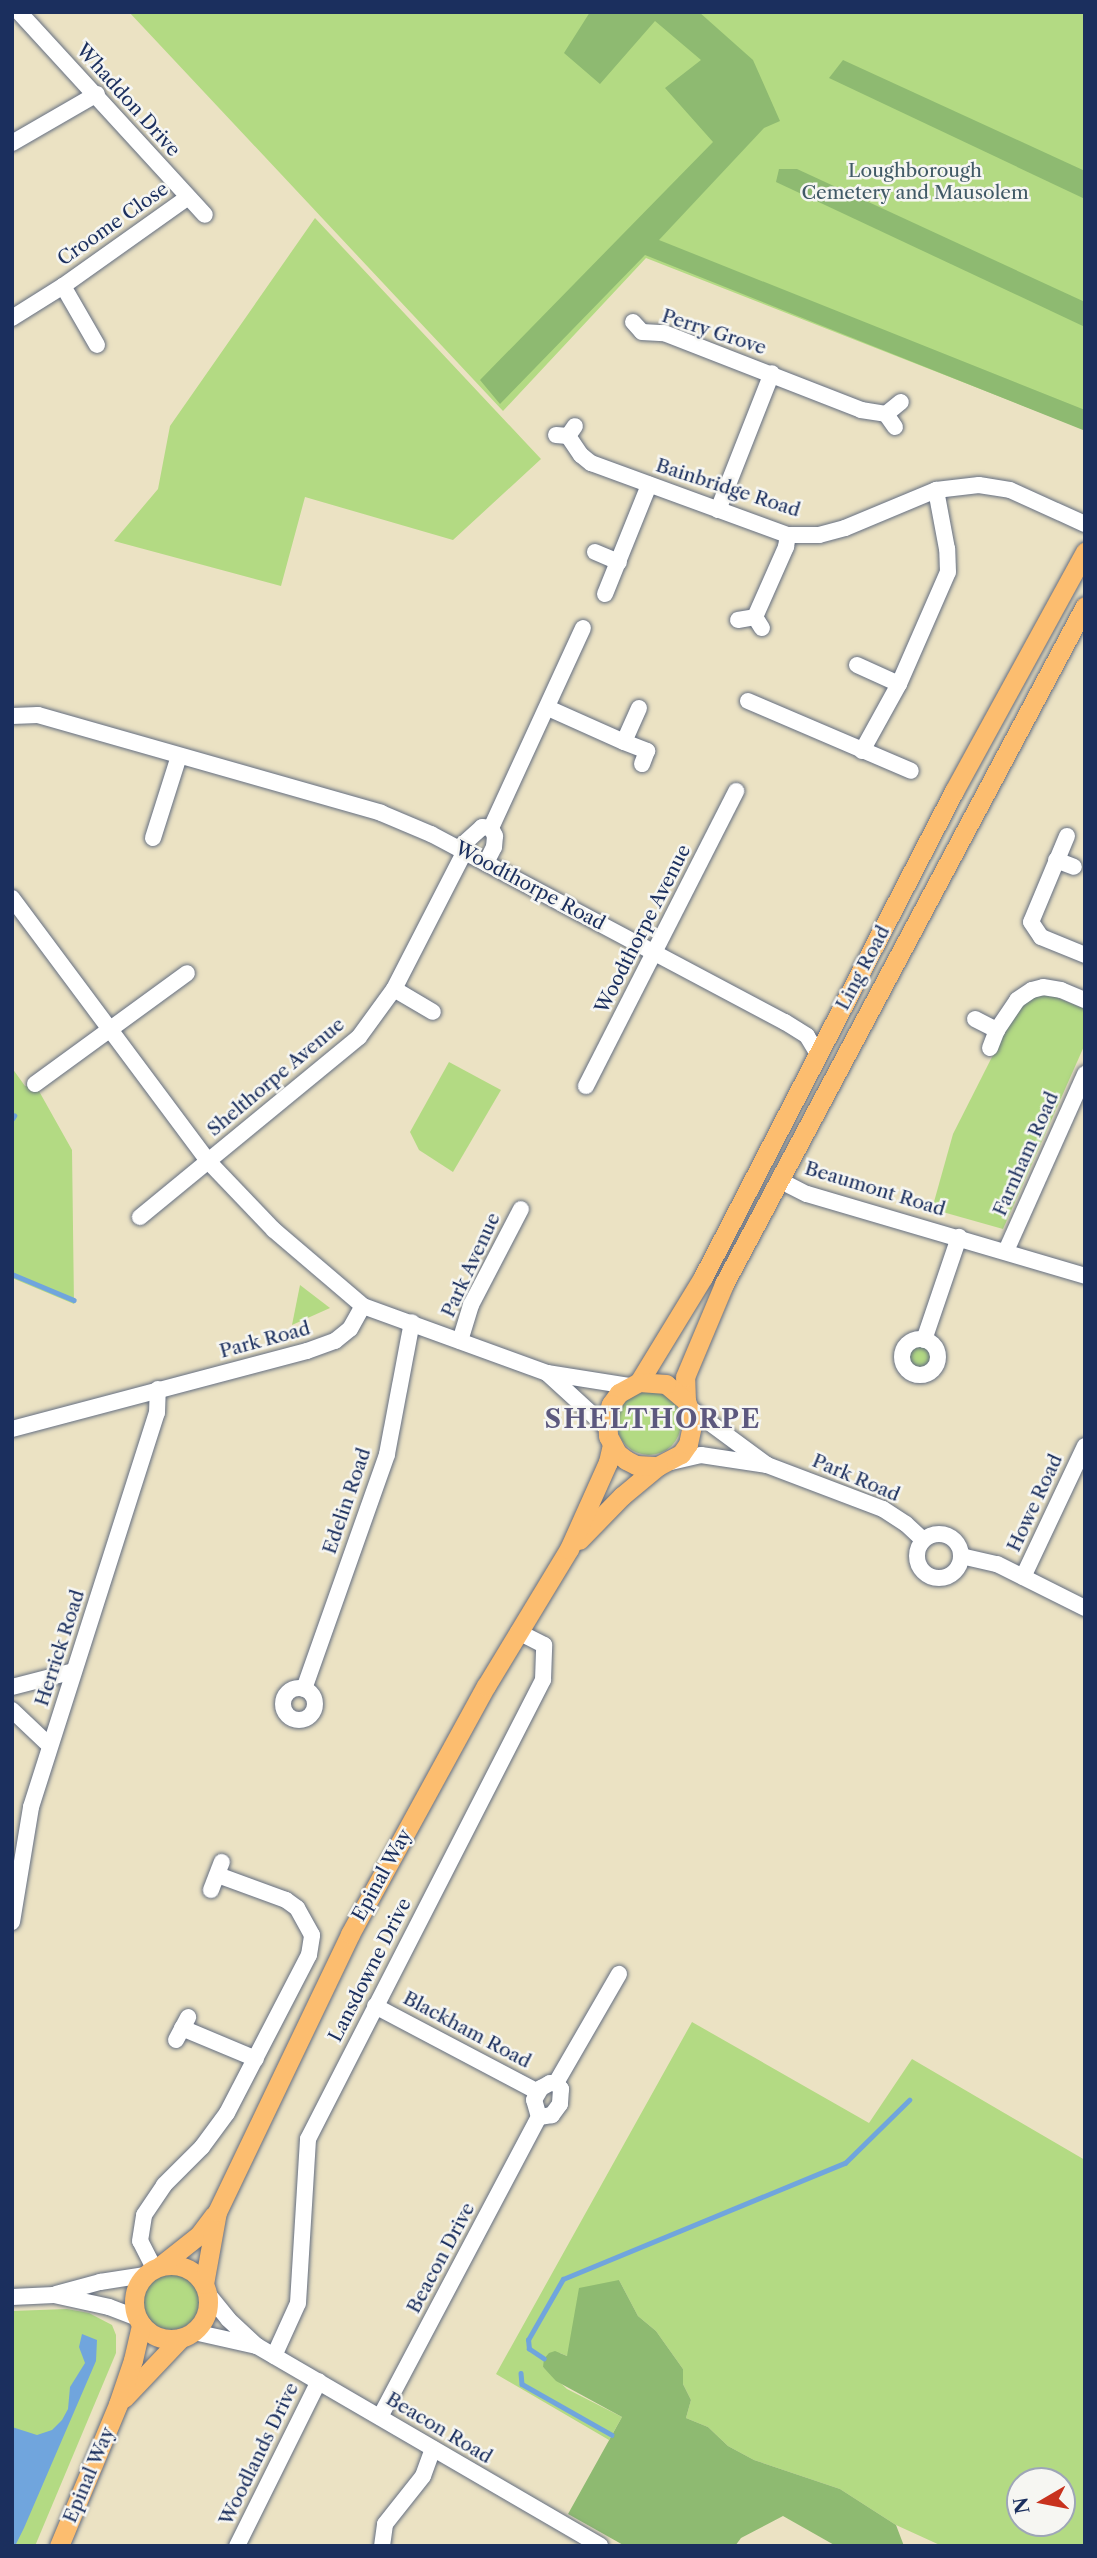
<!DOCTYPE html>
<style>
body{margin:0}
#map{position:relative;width:1097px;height:2558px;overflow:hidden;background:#ebe2c3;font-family:"Libre Caslon Text",serif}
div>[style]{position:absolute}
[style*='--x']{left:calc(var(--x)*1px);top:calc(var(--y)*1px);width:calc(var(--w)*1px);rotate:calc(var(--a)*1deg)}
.green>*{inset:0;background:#b3da83}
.round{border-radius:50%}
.forest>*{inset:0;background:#8eba71}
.water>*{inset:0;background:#70a5dd}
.stream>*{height:4.5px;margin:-2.25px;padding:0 2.25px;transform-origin:2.25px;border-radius:2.25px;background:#70a5dd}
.roads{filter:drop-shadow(0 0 2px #646e81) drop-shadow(0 0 2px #646e81)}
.minor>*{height:16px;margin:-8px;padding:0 8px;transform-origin:8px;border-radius:8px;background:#fff}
.minor>.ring{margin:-8px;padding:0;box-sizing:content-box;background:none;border:16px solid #fff;border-radius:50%}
.major>*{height:19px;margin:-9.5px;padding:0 9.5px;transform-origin:9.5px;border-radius:9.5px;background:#fcbd6f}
.major>.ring{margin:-9.5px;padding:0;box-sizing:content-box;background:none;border:19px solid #fcbd6f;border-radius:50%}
span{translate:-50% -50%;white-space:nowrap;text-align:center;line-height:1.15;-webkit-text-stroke:5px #f6f6f2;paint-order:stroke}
.street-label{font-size:19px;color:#1b2f5e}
.park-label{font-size:19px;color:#415a67}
.district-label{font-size:26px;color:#5c587e;font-weight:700;letter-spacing:2px}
.frame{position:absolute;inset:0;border:14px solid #1b2f5e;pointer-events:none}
.north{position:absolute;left:1006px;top:2467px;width:70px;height:70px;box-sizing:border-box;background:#f6f6f2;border:2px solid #9ea6b7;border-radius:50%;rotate:260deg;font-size:19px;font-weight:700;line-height:28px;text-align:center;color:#1b2f5e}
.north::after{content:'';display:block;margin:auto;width:24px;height:32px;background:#c8321e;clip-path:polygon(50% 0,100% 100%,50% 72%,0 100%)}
</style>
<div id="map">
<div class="green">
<i style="clip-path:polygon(129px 12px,1085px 12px,1085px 430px,646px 258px,503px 411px)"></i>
<i style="clip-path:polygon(315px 218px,541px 459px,453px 540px,305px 497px,281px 586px,114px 541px,158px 489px,170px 426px)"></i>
<i style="clip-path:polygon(1048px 994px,1085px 1009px,1085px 1044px,1003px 1229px,932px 1209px,953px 1134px,993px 1055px,1018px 1009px,1031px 998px)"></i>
<i style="clip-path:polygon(449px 1062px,501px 1090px,453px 1172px,419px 1150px,410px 1132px)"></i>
<i style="clip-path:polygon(12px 1068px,25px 1086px,35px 1084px,72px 1150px,74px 1304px,12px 1278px)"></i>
<i style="clip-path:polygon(300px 1285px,330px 1308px,292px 1325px)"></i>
<i class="round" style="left:902px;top:1340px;width:36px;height:36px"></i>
<i class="round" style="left:617px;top:1391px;width:64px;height:64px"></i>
<i style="clip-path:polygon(evenodd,692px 2022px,869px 2123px,912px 2059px,1085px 2160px,1085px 2546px,942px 2546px,896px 2525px,840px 2489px,754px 2460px,728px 2446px,708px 2427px,686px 2418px,691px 2400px,683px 2384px,683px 2369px,656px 2331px,638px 2316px,619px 2280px,567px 2356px,560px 2353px,543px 2367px,567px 2389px,622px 2417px,609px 2440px,496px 2374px,692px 2022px,1020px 2481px,1062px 2481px,1062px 2523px,1020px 2523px,1020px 2481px)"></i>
<i class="round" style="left:143px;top:2274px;width:56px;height:56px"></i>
<i style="clip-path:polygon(67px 2309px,89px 2313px,112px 2325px,116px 2335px,116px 2353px,35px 2546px,12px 2546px,12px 2311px)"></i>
</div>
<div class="forest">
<i style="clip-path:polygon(590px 12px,699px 12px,753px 60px,780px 121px,764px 128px,659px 240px,1085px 410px,1083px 430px,645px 255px,500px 404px,480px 380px,713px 142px,665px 88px,701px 60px,655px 21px,600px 84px,564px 53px)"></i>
<i style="clip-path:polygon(843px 60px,1085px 171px,1085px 199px,829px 78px)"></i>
<i style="clip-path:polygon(797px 169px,1085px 302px,1085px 327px,776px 182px,779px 169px)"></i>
<i style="clip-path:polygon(619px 2280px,638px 2316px,656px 2331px,683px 2369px,683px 2384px,691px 2400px,686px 2418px,708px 2427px,728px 2446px,754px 2460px,840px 2489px,896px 2525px,904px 2546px,836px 2546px,783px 2516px,741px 2538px,735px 2546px,625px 2546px,568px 2514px,622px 2417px,556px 2381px,543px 2367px,544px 2359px,549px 2353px,555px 2351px,567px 2356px,579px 2288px)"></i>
</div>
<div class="water">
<i style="clip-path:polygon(82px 2334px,97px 2340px,96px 2361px,24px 2528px,15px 2546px,12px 2546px,12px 2427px,37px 2435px,52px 2430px,62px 2420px,68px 2409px,70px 2387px,85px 2363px,79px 2347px)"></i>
</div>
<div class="stream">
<i style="--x:12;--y:1119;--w:4;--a:-56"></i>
<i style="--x:12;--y:1274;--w:67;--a:22.8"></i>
<i style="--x:544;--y:2359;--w:18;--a:-146"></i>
<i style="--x:529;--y:2349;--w:9;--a:-96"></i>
<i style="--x:528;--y:2340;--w:70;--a:-60.2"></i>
<i style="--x:563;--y:2279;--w:305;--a:-22.4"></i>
<i style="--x:845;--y:2163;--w:90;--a:-44.5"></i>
<i style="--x:521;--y:2373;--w:11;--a:85"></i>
<i style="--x:522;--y:2384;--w:103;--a:29.5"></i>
</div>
<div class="roads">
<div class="minor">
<i style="--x:19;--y:12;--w:275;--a:47.5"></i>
<i style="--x:12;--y:143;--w:98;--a:-30"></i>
<i style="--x:63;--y:286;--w:68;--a:60"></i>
<i style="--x:12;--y:318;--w:60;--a:-32.1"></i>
<i style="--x:63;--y:286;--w:152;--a:-35.4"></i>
<i style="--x:633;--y:322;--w:13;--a:48"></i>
<i style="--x:642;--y:332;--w:22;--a:3"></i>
<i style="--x:664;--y:333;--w:212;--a:21.3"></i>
<i style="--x:861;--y:410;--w:25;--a:9"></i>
<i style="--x:895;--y:427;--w:16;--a:-125"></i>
<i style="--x:886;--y:414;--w:19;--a:-39"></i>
<i style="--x:556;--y:435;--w:12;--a:5"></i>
<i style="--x:568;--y:436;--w:12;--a:-55"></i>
<i style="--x:568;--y:436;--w:23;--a:56"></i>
<i style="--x:581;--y:455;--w:13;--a:39"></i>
<i style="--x:591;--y:463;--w:210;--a:20.1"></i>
<i style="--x:788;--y:535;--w:31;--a:0"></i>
<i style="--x:819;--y:535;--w:27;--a:-15"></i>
<i style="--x:845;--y:528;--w:99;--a:-22.7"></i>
<i style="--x:936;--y:490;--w:43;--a:-6.6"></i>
<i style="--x:979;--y:485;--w:31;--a:9"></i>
<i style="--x:1010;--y:490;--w:82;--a:24.4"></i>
<i style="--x:718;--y:510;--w:147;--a:-68.5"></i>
<i style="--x:595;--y:552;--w:26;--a:23"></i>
<i style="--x:605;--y:594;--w:118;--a:-68"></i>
<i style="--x:755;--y:617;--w:77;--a:-66.1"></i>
<i style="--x:786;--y:547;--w:12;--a:-81"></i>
<i style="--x:738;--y:620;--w:17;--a:-10"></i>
<i style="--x:755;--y:617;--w:13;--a:58"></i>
<i style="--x:857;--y:665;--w:46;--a:24.3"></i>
<i style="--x:748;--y:701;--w:177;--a:23.2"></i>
<i style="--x:548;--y:708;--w:83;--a:24.1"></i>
<i style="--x:639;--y:708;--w:37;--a:114"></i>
<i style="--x:624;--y:742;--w:25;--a:21"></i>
<i style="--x:647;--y:751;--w:14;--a:111"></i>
<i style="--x:12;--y:716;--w:26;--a:-2"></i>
<i style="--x:38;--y:715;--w:357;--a:15.9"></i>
<i style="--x:381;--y:813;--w:54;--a:22.8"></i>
<i style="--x:431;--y:834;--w:401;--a:28"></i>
<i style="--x:785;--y:1022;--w:26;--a:32"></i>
<i style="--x:807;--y:1036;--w:21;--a:59"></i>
<i style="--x:862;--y:751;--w:77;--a:-61.1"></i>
<i style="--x:899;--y:684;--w:122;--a:-66.4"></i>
<i style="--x:948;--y:572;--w:23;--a:-92"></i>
<i style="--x:947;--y:549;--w:60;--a:-100.6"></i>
<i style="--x:491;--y:828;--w:220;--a:-65.3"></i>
<i style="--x:1067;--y:836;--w:93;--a:112.7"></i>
<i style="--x:1031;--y:922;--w:18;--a:56"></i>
<i style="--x:1041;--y:937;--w:48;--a:22.2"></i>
<i style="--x:153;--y:838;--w:86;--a:-72.4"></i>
<i style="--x:459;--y:848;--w:31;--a:-42"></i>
<i style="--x:482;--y:827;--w:9;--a:6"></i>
<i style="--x:491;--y:828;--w:9;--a:63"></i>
<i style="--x:495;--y:836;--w:11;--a:95"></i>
<i style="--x:494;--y:847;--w:18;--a:117"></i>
<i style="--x:1056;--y:860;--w:19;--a:21"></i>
<i style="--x:12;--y:898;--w:328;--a:53.3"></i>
<i style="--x:208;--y:1161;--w:95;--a:46.3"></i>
<i style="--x:274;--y:1230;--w:117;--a:40.5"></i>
<i style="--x:363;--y:1306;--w:196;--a:20"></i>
<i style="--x:547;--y:1373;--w:83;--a:9"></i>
<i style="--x:394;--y:989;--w:45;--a:30.5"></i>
<i style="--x:975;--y:1019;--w:25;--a:27"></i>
<i style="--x:997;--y:1030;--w:36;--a:-56"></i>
<i style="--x:1017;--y:1000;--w:18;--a:-34"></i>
<i style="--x:1032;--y:990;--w:11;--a:-15"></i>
<i style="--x:1043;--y:987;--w:18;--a:9"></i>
<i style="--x:1061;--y:990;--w:26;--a:23"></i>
<i style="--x:990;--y:1048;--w:19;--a:-69"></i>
<i style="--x:35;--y:1084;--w:188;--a:-36.1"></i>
<i style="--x:586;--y:1086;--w:331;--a:-63"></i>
<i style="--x:779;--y:1180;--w:31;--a:27"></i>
<i style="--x:807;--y:1194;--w:290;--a:16.4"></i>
<i style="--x:140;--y:1217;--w:283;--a:-39.4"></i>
<i style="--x:359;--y:1037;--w:59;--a:-53.9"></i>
<i style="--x:394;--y:989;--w:155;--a:-62.8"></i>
<i style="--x:1006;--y:1251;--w:194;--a:-65.9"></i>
<i class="ring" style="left:902px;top:1339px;width:20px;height:20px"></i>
<i style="--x:924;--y:1340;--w:109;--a:-71.2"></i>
<i style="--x:460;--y:1341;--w:38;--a:-73"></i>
<i style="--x:471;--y:1305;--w:108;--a:-62.5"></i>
<i style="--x:547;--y:1373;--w:81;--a:42.5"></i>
<i style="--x:691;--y:1409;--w:94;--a:36.4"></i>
<i style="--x:12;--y:1429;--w:305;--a:-14.8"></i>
<i style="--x:307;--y:1351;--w:30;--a:-20"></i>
<i style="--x:335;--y:1341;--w:19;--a:-39"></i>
<i style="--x:350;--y:1329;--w:26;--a:-61"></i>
<i style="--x:671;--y:1462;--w:31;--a:-13"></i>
<i style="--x:701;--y:1455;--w:67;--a:8.6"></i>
<i style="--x:767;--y:1465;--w:124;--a:20.8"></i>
<i style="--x:883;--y:1509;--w:27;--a:33"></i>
<i style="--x:906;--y:1524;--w:23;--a:43"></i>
<i class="ring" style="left:917px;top:1534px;width:28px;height:28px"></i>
<i style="--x:961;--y:1556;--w:37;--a:13"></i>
<i style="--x:997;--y:1564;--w:98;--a:26.6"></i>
<i style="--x:1023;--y:1577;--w:145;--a:-64.7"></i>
<i style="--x:12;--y:1687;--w:64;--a:-14.5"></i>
<i class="ring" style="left:283px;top:1688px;width:16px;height:16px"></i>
<i style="--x:304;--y:1689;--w:249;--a:-70.5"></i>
<i style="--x:387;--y:1454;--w:134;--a:-79.3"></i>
<i style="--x:12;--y:1710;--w:52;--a:43.5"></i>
<i style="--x:211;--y:1890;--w:30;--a:-69"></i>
<i style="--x:12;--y:1922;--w:117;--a:-80.6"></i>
<i style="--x:31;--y:1807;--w:414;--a:-72.3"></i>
<i style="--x:157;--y:1413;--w:24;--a:-88"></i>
<i style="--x:375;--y:2006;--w:184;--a:27.8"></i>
<i style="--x:182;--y:2028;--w:80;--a:22.7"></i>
<i style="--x:176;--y:2040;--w:26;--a:-62"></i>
<i style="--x:550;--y:2083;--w:6;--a:0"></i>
<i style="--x:556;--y:2083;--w:8;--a:50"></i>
<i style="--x:561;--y:2089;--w:15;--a:94"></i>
<i style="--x:560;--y:2104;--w:14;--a:126"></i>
<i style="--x:552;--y:2115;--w:13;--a:171"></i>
<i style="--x:539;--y:2117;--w:18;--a:-106"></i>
<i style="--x:534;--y:2100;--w:14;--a:-60"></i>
<i style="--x:541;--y:2088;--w:10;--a:-29"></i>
<i style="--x:556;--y:2083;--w:126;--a:-60"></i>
<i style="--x:154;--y:2268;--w:30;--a:-117"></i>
<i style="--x:140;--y:2241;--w:26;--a:-81"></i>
<i style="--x:144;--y:2215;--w:36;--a:-56"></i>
<i style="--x:164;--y:2185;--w:54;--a:-45"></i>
<i style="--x:202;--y:2147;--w:42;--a:-53.7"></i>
<i style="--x:227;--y:2113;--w:178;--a:-62.6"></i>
<i style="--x:309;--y:1955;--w:20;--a:-81"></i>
<i style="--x:312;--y:1935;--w:31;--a:-119"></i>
<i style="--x:297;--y:1908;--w:14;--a:-144"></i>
<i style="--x:286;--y:1900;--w:72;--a:-159.8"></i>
<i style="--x:56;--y:2294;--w:46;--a:-15.3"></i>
<i style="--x:100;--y:2282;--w:46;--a:-8.8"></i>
<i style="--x:208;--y:2294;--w:32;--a:51"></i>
<i style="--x:228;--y:2319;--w:40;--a:43"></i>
<i style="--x:12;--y:2297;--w:42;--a:-2.7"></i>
<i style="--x:54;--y:2295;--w:56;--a:12.3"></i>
<i style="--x:109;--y:2307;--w:30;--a:21"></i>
<i style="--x:194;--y:2332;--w:65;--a:12.5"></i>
<i style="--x:257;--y:2346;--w:397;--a:30.2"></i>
<i style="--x:274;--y:2356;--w:58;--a:-65.6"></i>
<i style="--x:298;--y:2303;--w:164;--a:-86.5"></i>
<i style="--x:308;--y:2139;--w:516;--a:-62.89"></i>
<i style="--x:543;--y:1680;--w:35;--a:-88"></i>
<i style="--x:544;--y:1645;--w:29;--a:-153"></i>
<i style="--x:380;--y:2417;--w:340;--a:-62.1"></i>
<i style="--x:237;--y:2546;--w:184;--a:-63.6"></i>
<i style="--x:382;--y:2546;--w:22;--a:-82"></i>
<i style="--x:385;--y:2524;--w:61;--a:-51.6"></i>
<i style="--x:423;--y:2476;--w:29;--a:-70"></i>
</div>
<div class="major">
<i style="--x:639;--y:1382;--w:123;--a:-58.6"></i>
<i style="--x:703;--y:1277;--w:547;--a:-62.69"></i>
<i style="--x:954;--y:791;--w:273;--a:-61.3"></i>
<i style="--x:686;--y:1401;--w:24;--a:-92"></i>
<i style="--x:685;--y:1377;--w:101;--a:-67.2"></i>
<i style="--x:724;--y:1284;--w:768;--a:-61.97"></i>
<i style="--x:579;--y:1540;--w:62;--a:-45.7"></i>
<i style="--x:622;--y:1496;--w:47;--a:-39.8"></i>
<i style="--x:658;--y:1466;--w:26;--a:-28"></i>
<i style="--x:681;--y:1454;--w:12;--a:-55"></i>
<i style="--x:688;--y:1444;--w:24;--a:-78"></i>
<i style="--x:693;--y:1421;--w:21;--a:-109"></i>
<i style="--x:686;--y:1401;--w:26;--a:-140"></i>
<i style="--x:666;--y:1384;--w:27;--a:-176"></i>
<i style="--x:639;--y:1382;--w:23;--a:151"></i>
<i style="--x:619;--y:1393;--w:14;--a:126"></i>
<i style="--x:611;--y:1404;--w:13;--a:108"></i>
<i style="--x:607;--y:1416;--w:20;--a:87"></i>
<i style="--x:608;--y:1436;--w:19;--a:62"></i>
<i style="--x:617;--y:1453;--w:11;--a:38"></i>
<i style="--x:626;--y:1460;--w:11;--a:27"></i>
<i style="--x:636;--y:1465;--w:22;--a:3"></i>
<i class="ring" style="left:134px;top:2265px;width:55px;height:55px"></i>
<i style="--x:160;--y:2266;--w:50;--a:-38.5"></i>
<i style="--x:199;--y:2235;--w:25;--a:-53"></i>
<i style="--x:204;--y:2284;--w:73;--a:-79.8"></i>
<i style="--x:217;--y:2212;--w:308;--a:-64.4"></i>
<i style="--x:350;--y:1934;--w:283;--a:-61.3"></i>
<i style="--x:486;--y:1686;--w:160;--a:-58.8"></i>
<i style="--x:569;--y:1549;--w:95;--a:-65.9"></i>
<i style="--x:608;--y:1462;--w:18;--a:-77"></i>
<i style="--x:124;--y:2398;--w:83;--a:-46.5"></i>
<i style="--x:59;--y:2546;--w:154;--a:-67.4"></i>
<i style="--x:118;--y:2404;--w:46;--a:-71.2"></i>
<i style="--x:133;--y:2360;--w:37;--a:-77"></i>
</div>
</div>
<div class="street-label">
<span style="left:128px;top:100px;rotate:48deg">Whaddon Drive</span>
<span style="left:113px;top:224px;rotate:-35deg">Croome Close</span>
<span style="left:714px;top:332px;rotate:18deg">Perry Grove</span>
<span style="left:728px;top:488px;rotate:18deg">Bainbridge Road</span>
<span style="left:530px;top:886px;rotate:28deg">Woodthorpe Road</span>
<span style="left:643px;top:929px;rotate:-63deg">Woodthorpe Avenue</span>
<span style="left:863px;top:968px;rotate:-62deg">Ling Road</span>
<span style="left:276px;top:1077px;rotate:-40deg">Shelthorpe Avenue</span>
<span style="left:1026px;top:1154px;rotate:-66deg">Farnham Road</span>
<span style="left:875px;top:1189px;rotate:17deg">Beaumont Road</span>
<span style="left:471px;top:1265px;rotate:-65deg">Park Avenue</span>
<span style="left:265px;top:1340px;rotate:-15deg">Park Road</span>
<span style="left:856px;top:1478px;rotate:23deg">Park Road</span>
<span style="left:347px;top:1501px;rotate:-71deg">Edelin Road</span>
<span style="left:1035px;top:1503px;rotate:-65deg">Howe Road</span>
<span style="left:60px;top:1648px;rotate:-72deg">Herrick Road</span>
<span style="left:382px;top:1875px;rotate:-61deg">Epinal Way</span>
<span style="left:370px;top:1970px;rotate:-63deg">Lansdowne Drive</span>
<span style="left:467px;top:2030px;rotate:28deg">Blackham Road</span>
<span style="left:441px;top:2258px;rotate:-62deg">Beacon Drive</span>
<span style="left:439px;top:2428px;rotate:31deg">Beacon Road</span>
<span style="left:259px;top:2454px;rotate:-64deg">Woodlands Drive</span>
<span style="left:89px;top:2475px;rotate:-67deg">Epinal Way</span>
</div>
<div class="park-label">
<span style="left:915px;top:182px">Loughborough<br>Cemetery and Mausolem</span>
</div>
<div class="district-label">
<span style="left:653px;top:1420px">SHELTHORPE</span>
</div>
<div class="frame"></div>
<div class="north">N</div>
</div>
